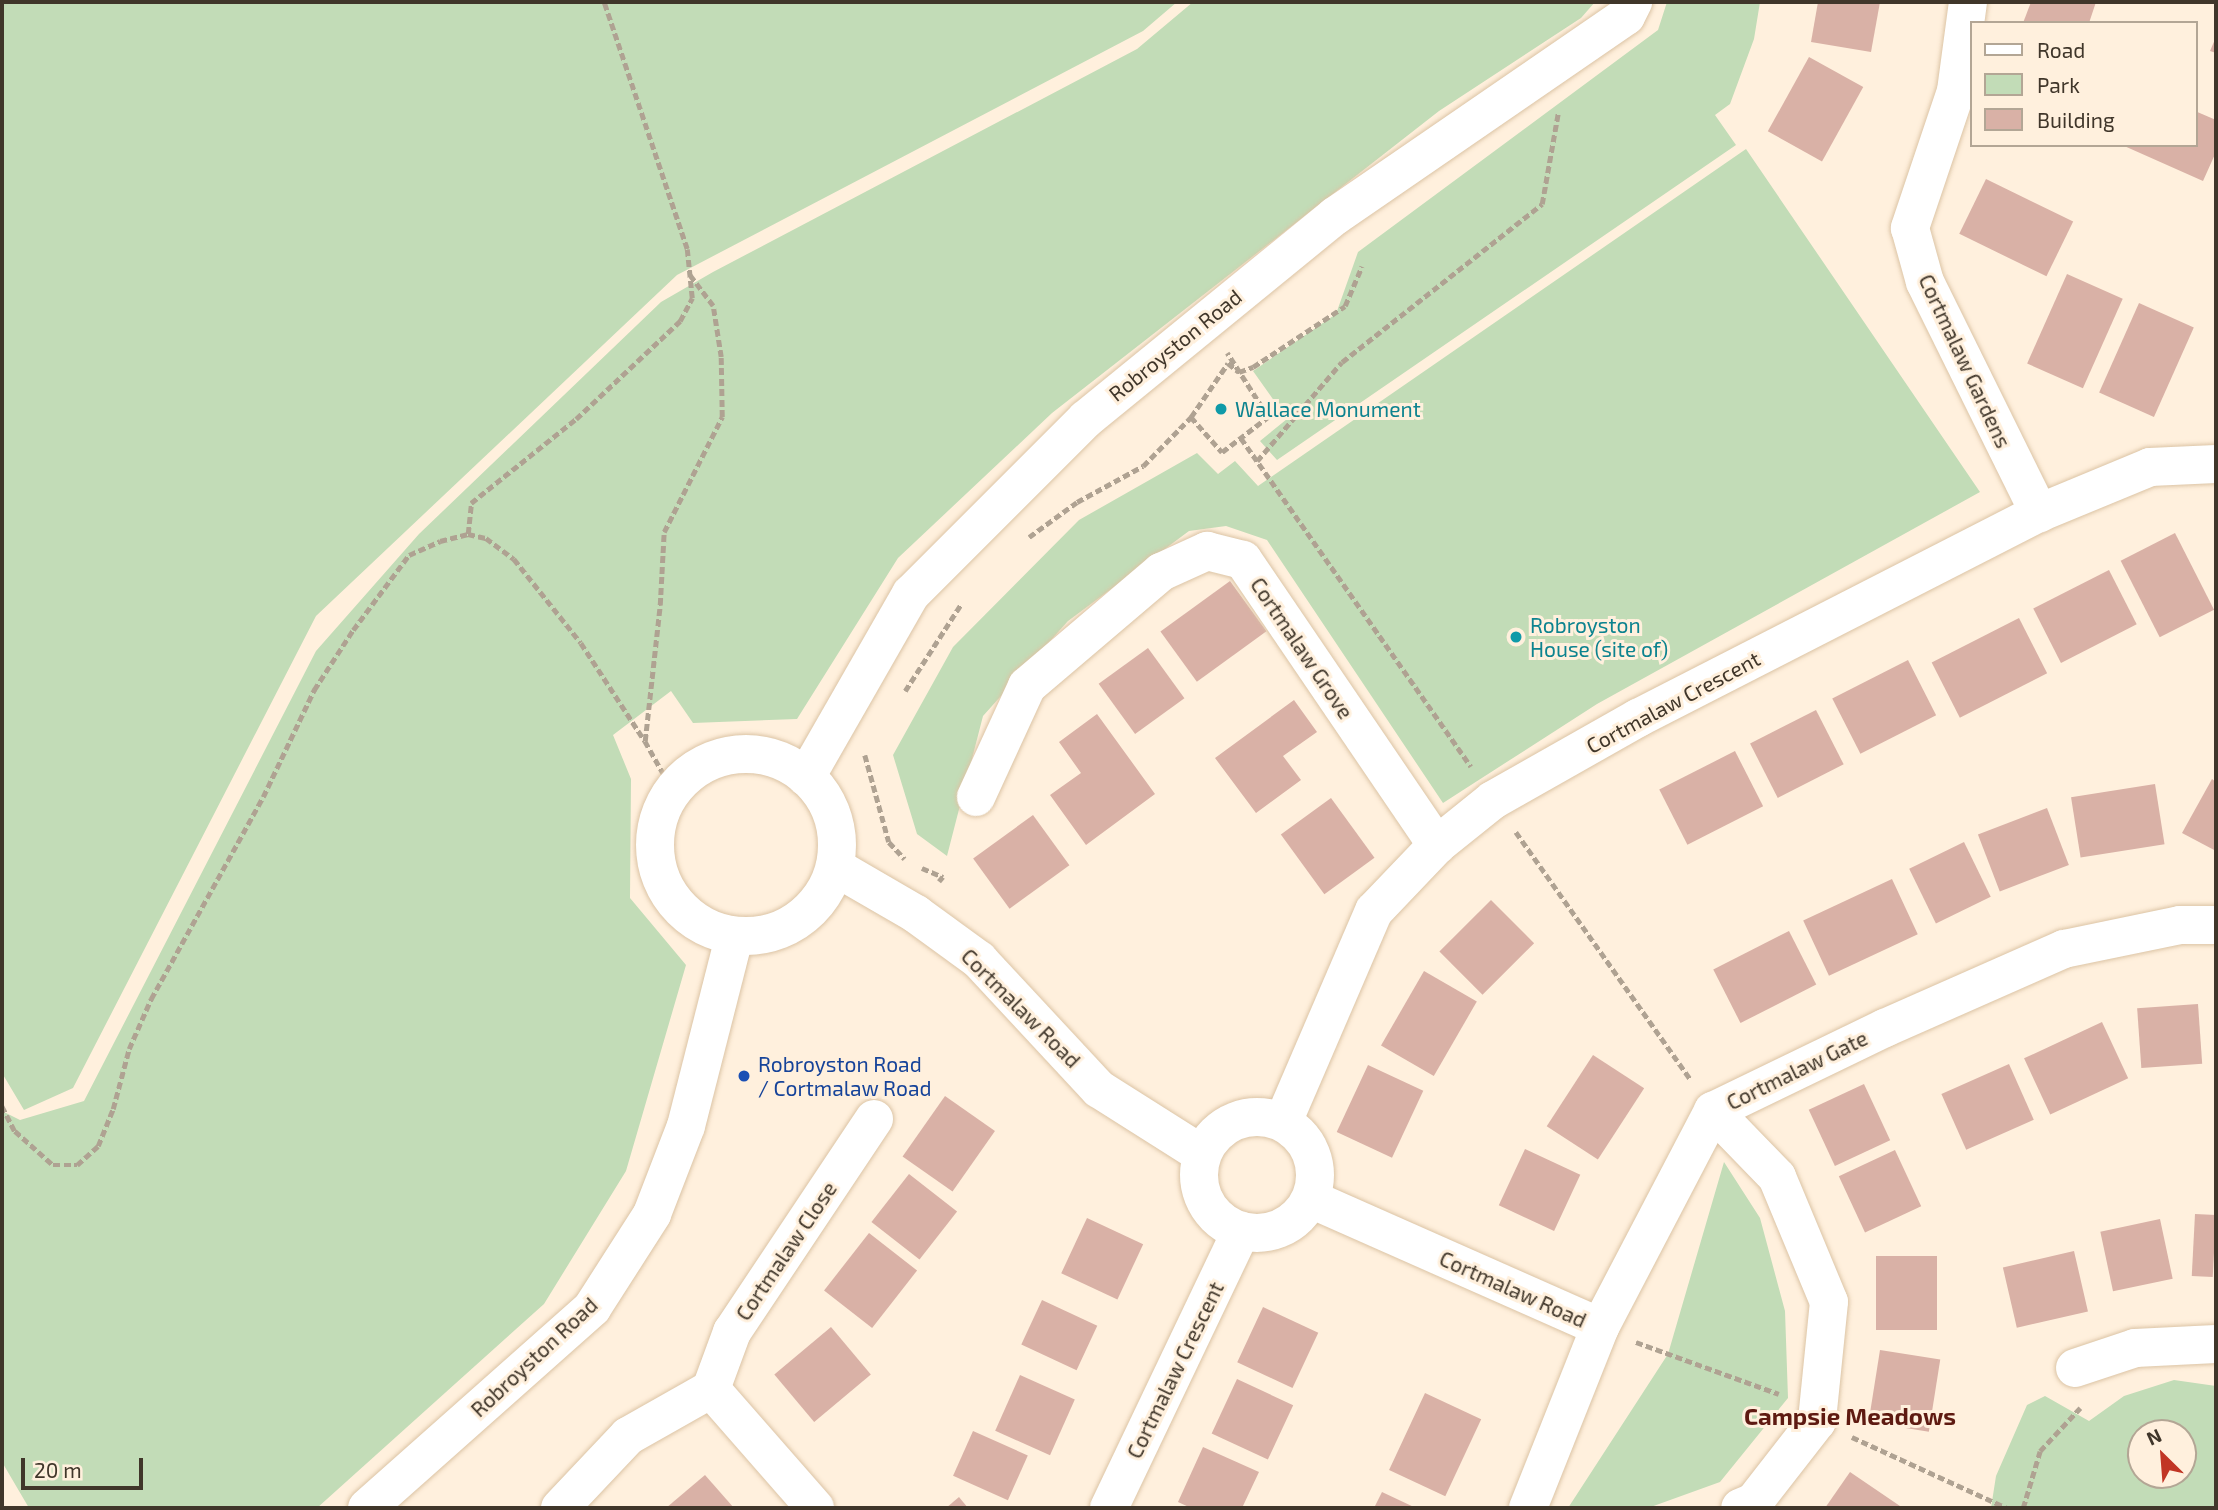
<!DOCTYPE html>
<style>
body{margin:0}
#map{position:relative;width:2218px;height:1510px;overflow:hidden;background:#fff0dd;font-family:"Exo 2",sans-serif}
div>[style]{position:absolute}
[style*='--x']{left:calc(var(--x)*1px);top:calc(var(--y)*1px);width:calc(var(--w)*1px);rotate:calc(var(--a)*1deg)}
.green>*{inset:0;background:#c2dcb7}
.building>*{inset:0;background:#d9b1a6;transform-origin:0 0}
.path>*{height:4.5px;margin-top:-2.25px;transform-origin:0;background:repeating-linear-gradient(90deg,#afa292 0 7px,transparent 0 10.5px)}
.roads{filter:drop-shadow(0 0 2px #dcc4a5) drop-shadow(0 0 2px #dcc4a5)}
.minor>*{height:38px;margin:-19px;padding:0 19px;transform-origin:19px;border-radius:19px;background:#fff}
.minor>.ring{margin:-19px;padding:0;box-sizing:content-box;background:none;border:38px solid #fff;border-radius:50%}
.dots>*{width:19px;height:19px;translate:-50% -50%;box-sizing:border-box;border:4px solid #fff0dd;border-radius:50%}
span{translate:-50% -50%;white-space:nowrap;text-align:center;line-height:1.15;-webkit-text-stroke:6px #fff0dd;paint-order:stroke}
.street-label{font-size:21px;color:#40362a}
.culture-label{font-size:21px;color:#0d838f}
.left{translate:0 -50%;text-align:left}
.transit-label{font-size:21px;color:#164399}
.quarter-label{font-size:24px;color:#5e1a11;font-weight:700}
.frame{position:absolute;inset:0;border:4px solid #40362a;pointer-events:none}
.legend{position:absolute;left:1970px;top:21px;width:228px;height:126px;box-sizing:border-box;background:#fff0dd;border:2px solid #b3a695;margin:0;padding:9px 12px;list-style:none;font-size:21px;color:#40362a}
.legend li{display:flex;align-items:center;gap:14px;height:35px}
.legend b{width:35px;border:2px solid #b3a695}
.north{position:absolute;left:2127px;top:1419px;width:70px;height:70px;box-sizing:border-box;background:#fff0dd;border:2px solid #b3a695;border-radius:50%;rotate:335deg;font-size:19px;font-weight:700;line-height:28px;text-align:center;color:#40362a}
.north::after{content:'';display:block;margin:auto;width:24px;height:32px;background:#c13524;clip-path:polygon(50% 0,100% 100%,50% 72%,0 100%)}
.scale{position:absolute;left:21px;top:1458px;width:122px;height:32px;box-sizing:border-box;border:4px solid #40362a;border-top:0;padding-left:9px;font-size:21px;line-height:24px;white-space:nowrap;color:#40362a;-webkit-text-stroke:5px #fff0dd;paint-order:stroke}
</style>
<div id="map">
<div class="green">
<i style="clip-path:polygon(2px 2px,1177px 2px,1143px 31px,677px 275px,316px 616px,73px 1088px,24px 1110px,2px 1073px)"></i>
<i style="clip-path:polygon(1193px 2px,1595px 2px,1581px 18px,1439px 111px,1052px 413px,898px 558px,797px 719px,693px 723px,671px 691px,613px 735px,631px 779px,630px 898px,686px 965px,626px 1171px,544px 1304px,317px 1508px,29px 1508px,2px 1462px,2px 1111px,20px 1120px,84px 1101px,316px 651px,419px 534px,661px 302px,713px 272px,1137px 49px)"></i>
<i style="clip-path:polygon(1667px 2px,1760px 2px,1754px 39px,1730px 104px,1715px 115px,1736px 145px,1277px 460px,1260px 441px,1287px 419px,1253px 371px,1336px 314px,1358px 252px,1658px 30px)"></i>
<i style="clip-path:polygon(1746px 149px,1980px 492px,1597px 704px,1443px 803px,1267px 540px,1226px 526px,1189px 531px,1068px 621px,983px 716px,947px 856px,917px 834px,893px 755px,953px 647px,1079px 520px,1197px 453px,1218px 474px,1235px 461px,1258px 486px)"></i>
<i style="clip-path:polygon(1724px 1162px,1760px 1218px,1785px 1311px,1788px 1398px,1720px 1482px,1648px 1508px,1568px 1508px,1668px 1354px)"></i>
<i style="clip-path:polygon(evenodd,2174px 1380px,2216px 1386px,2216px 1508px,1991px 1508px,1996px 1476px,2027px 1405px,2045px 1396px,2089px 1421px,2124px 1396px,2174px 1380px,2183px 1433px,2183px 1475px,2141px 1475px,2141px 1433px,2183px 1433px)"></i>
</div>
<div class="building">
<i style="clip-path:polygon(1818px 2px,1880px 2px,1871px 52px,1811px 42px)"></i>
<i style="clip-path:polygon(2031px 2px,2096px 2px,2089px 23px,2023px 23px)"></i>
<i style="clip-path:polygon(2216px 37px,2216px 53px,2210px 51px)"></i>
<i style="left:1809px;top:57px;width:62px;height:85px;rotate:29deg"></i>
<i style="clip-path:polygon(2195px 111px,2216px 120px,2216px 152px,2203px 181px,2122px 145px,2195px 145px)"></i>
<i style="left:1986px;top:179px;width:97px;height:61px;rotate:26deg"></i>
<i style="left:2067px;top:274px;width:61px;height:98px;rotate:24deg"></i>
<i style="left:2139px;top:303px;width:60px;height:98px;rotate:24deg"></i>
<i style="left:2175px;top:533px;width:86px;height:61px;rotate:63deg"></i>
<i style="left:2109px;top:570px;width:61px;height:85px;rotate:63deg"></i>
<i style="left:1230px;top:581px;width:62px;height:86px;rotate:54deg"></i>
<i style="left:2019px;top:618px;width:62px;height:98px;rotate:63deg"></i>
<i style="left:1148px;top:648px;width:62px;height:61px;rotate:54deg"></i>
<i style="left:1908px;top:660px;width:62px;height:85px;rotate:63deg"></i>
<i style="clip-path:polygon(1294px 700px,1317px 732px,1283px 756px,1301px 780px,1256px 813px,1215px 758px)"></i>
<i style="left:1816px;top:710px;width:61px;height:74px;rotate:63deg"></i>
<i style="clip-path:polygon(1097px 714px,1155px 794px,1086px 845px,1050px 795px,1081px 773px,1059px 742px)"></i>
<i style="left:1735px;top:751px;width:62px;height:85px;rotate:63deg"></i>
<i style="clip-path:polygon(2212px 779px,2216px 782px,2216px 851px,2182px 833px)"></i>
<i style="left:2155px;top:784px;width:61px;height:85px;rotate:81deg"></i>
<i style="left:1331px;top:798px;width:74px;height:62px;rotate:54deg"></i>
<i style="left:2047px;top:808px;width:61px;height:74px;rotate:69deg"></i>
<i style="left:1033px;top:815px;width:62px;height:74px;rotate:54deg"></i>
<i style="left:1964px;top:842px;width:61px;height:61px;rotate:64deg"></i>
<i style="left:1892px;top:879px;width:61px;height:98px;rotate:65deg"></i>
<i style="left:1491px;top:900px;width:61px;height:73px;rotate:45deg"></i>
<i style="left:1789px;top:931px;width:60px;height:85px;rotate:63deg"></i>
<i style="left:1424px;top:971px;width:61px;height:86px;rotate:30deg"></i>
<i style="left:2198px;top:1004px;width:60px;height:61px;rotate:86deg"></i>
<i style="left:2102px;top:1022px;width:62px;height:86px;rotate:65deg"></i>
<i style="left:1593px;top:1055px;width:61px;height:85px;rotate:33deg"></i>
<i style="left:2009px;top:1064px;width:61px;height:74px;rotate:66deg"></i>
<i style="left:1368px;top:1065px;width:61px;height:74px;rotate:25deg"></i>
<i style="left:1864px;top:1084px;width:62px;height:61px;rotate:65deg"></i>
<i style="left:945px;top:1096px;width:61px;height:74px;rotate:35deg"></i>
<i style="left:1525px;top:1149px;width:61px;height:62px;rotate:25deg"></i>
<i style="left:1895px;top:1150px;width:62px;height:62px;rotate:65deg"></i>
<i style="left:909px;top:1174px;width:61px;height:61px;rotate:38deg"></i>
<i style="left:2195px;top:1214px;width:21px;height:62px;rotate:3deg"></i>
<i style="left:1087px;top:1218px;width:62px;height:61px;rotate:25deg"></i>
<i style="left:2160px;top:1219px;width:61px;height:61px;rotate:78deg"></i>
<i style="left:869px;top:1233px;width:61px;height:73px;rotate:38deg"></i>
<i style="left:2074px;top:1251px;width:62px;height:73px;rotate:77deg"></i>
<i style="left:1937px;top:1256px;width:74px;height:61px;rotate:90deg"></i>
<i style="left:1042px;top:1300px;width:61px;height:49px;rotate:25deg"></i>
<i style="left:1263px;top:1307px;width:61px;height:61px;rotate:25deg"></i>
<i style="left:831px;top:1327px;width:62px;height:74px;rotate:50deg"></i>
<i style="left:1880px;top:1350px;width:61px;height:73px;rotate:9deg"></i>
<i style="left:1020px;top:1375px;width:60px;height:61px;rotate:24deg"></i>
<i style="left:1237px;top:1379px;width:62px;height:60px;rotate:25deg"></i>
<i style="left:1425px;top:1393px;width:62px;height:85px;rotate:25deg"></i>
<i style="left:973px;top:1431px;width:60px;height:49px;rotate:24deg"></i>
<i style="clip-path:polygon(1203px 1447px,1259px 1472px,1242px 1508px,1191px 1508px,1178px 1502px)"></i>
<i style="clip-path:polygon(1850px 1472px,1900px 1506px,1899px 1508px,1825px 1508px)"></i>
<i style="clip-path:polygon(705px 1475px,734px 1508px,666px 1508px)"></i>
<i style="clip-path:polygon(1382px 1492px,1416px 1508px,1374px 1508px)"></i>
<i style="clip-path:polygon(959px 1497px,968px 1508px,946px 1508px)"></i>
</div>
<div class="path">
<i style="--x:1191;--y:417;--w:65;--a:-55.6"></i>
<i style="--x:1228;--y:363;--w:14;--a:39"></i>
<i style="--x:1239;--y:372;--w:15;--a:-20"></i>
<i style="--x:1253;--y:367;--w:110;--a:-33.5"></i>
<i style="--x:1345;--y:306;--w:43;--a:-67"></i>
<i style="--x:1241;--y:438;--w:401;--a:55"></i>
<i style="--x:1257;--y:461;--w:130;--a:-49.4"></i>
<i style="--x:1342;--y:362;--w:255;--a:-38.3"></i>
<i style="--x:1542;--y:204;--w:92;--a:-80"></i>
<i style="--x:468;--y:534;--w:31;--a:-84"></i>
<i style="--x:471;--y:503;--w:134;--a:-38.7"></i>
<i style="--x:576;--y:419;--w:143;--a:-43.3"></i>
<i style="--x:680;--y:321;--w:26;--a:-62"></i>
<i style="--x:692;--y:298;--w:49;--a:-95.8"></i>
<i style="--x:687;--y:249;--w:261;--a:-108.6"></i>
<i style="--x:1029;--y:537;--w:59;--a:-36.1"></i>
<i style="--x:1077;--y:502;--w:75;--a:-28.6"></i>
<i style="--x:1143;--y:466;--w:69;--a:-45.6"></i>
<i style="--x:1191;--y:417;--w:47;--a:48.5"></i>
<i style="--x:1222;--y:452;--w:58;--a:-37.3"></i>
<i style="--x:1268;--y:417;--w:76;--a:-122.6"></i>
<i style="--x:905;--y:691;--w:103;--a:-57.2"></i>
<i style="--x:645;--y:741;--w:137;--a:-83.7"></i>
<i style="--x:660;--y:605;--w:73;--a:-86.9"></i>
<i style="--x:664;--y:532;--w:129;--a:-63.2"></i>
<i style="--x:722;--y:417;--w:60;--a:-91"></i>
<i style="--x:721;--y:357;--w:52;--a:-98.9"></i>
<i style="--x:713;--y:306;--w:39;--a:-127"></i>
<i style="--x:865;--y:755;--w:90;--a:74.6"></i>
<i style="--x:889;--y:842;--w:23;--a:47"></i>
<i style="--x:1516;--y:832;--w:302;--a:54.8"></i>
<i style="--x:922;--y:868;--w:23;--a:23"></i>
<i style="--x:943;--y:877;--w:6;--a:129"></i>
<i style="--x:2;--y:1106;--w:28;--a:63"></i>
<i style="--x:15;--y:1131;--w:51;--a:41.8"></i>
<i style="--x:53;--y:1165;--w:24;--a:0"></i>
<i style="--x:77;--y:1165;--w:28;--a:-42"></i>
<i style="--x:98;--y:1146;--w:40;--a:-68"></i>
<i style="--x:113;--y:1109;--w:62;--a:-75.1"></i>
<i style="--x:129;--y:1049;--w:55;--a:-66.3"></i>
<i style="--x:151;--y:999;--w:231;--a:-61"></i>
<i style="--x:263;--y:797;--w:119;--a:-64.5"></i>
<i style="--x:314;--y:690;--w:72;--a:-57"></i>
<i style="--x:353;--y:630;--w:94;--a:-53.3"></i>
<i style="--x:409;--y:555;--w:34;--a:-24"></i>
<i style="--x:440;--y:541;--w:29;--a:-14"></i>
<i style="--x:468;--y:534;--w:18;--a:13"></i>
<i style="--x:486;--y:538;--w:35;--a:37"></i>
<i style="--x:514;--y:559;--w:107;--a:51.4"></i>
<i style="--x:581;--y:643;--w:117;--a:56.9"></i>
<i style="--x:645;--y:741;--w:55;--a:60.6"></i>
<i style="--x:1636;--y:1342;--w:152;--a:20"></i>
<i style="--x:1852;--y:1437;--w:170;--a:24.6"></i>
<i style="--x:2023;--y:1508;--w:59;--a:-73.4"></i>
<i style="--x:2040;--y:1451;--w:59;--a:-47.1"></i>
</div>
<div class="roads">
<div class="minor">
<i style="--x:1968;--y:2;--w:90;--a:97.7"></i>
<i style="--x:1956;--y:91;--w:145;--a:108.6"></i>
<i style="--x:1910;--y:228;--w:56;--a:74.5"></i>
<i style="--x:1925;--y:282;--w:258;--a:63.7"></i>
<i class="ring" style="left:655px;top:754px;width:144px;height:144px"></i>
<i style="--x:806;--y:777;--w:211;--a:-60.2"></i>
<i style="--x:911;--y:594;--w:247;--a:-45"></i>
<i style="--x:1086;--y:419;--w:321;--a:-39.2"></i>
<i style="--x:1335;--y:216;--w:353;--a:-34.5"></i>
<i style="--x:1626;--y:16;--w:16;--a:-63"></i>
<i style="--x:976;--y:797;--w:122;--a:-65.3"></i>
<i style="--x:1027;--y:686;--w:176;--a:-40.4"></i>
<i style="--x:1161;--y:572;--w:51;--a:-24.5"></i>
<i style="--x:1207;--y:551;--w:37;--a:14"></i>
<i style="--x:1243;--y:560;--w:345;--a:55.8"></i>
<i style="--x:835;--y:867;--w:94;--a:30.1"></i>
<i style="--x:916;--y:914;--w:78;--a:36.1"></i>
<i style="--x:979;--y:960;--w:176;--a:47.1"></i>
<i style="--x:1099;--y:1089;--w:122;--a:32.3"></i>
<i style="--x:1713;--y:1111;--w:92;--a:45.9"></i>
<i style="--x:1777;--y:1177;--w:135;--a:67.4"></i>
<i style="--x:1829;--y:1302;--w:120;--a:95.8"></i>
<i style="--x:1817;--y:1421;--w:103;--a:127.9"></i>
<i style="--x:1754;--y:1502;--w:15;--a:157"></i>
<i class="ring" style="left:1199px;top:1117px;width:78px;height:78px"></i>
<i style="--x:1283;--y:1122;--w:230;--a:-66.7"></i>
<i style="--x:1374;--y:911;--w:91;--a:-46.3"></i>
<i style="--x:1437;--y:845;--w:72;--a:-38.8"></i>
<i style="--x:1493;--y:800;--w:167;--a:-29.5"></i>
<i style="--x:1638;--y:718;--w:450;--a:-27.1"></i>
<i style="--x:2039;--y:513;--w:120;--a:-22.5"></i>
<i style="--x:2150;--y:467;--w:66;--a:-2.6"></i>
<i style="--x:1311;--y:1199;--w:316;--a:23.9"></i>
<i style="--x:2075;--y:1368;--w:63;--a:-18.4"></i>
<i style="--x:2135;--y:1348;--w:81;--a:-2.8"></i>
<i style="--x:711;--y:1389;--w:158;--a:48.8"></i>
<i style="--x:367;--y:1508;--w:301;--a:-41.6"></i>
<i style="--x:592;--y:1308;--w:112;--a:-57.4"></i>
<i style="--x:652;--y:1214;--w:94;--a:-68.9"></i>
<i style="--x:686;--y:1126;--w:195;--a:-75.7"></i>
<i style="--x:560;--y:1508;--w:99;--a:-46.6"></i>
<i style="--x:628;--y:1436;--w:95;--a:-29.5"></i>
<i style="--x:711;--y:1389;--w:61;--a:-69.8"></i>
<i style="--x:732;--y:1332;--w:256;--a:-56.3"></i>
<i style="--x:1109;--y:1508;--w:307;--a:-64.5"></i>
<i style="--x:1528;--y:1508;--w:195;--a:-68.3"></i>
<i style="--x:1600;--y:1327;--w:244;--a:-62.4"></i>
<i style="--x:1713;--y:1111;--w:191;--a:-25.8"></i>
<i style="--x:1885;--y:1028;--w:196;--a:-23.8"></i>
<i style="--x:2064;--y:949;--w:118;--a:-11.7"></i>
<i style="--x:2180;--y:925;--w:36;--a:0"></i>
</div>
</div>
<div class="dots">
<i style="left:1221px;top:409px;background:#0f9aa8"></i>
<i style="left:1516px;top:637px;background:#0f9aa8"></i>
<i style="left:744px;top:1076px;background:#1a4fb4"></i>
</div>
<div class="street-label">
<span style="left:1175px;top:345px;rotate:-39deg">Robroyston Road</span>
<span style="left:1965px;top:361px;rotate:65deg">Cortmalaw Gardens</span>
<span style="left:1302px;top:648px;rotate:56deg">Cortmalaw Grove</span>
<span style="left:1673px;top:702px;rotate:-28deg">Cortmalaw Crescent</span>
<span style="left:1021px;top:1008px;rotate:45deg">Cortmalaw Road</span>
<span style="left:1797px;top:1070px;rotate:-26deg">Cortmalaw Gate</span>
<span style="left:786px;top:1251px;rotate:-56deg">Cortmalaw Close</span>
<span style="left:1513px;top:1289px;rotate:24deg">Cortmalaw Road</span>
<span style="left:534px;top:1357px;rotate:-43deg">Robroyston Road</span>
<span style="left:1175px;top:1370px;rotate:-64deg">Cortmalaw Crescent</span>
</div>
<div class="culture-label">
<span class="left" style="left:1235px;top:409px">Wallace Monument</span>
<span class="left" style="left:1530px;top:637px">Robroyston<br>House (site of)</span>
</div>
<div class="transit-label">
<span class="left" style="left:758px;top:1076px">Robroyston Road<br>/ Cortmalaw Road</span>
</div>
<div class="quarter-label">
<span style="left:1850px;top:1416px">Campsie Meadows</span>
</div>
<div class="frame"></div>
<ul class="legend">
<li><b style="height:9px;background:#fff"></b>Road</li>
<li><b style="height:19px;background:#c2dcb7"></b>Park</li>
<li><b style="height:19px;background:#d9b1a6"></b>Building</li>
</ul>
<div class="north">N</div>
<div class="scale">20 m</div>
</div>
